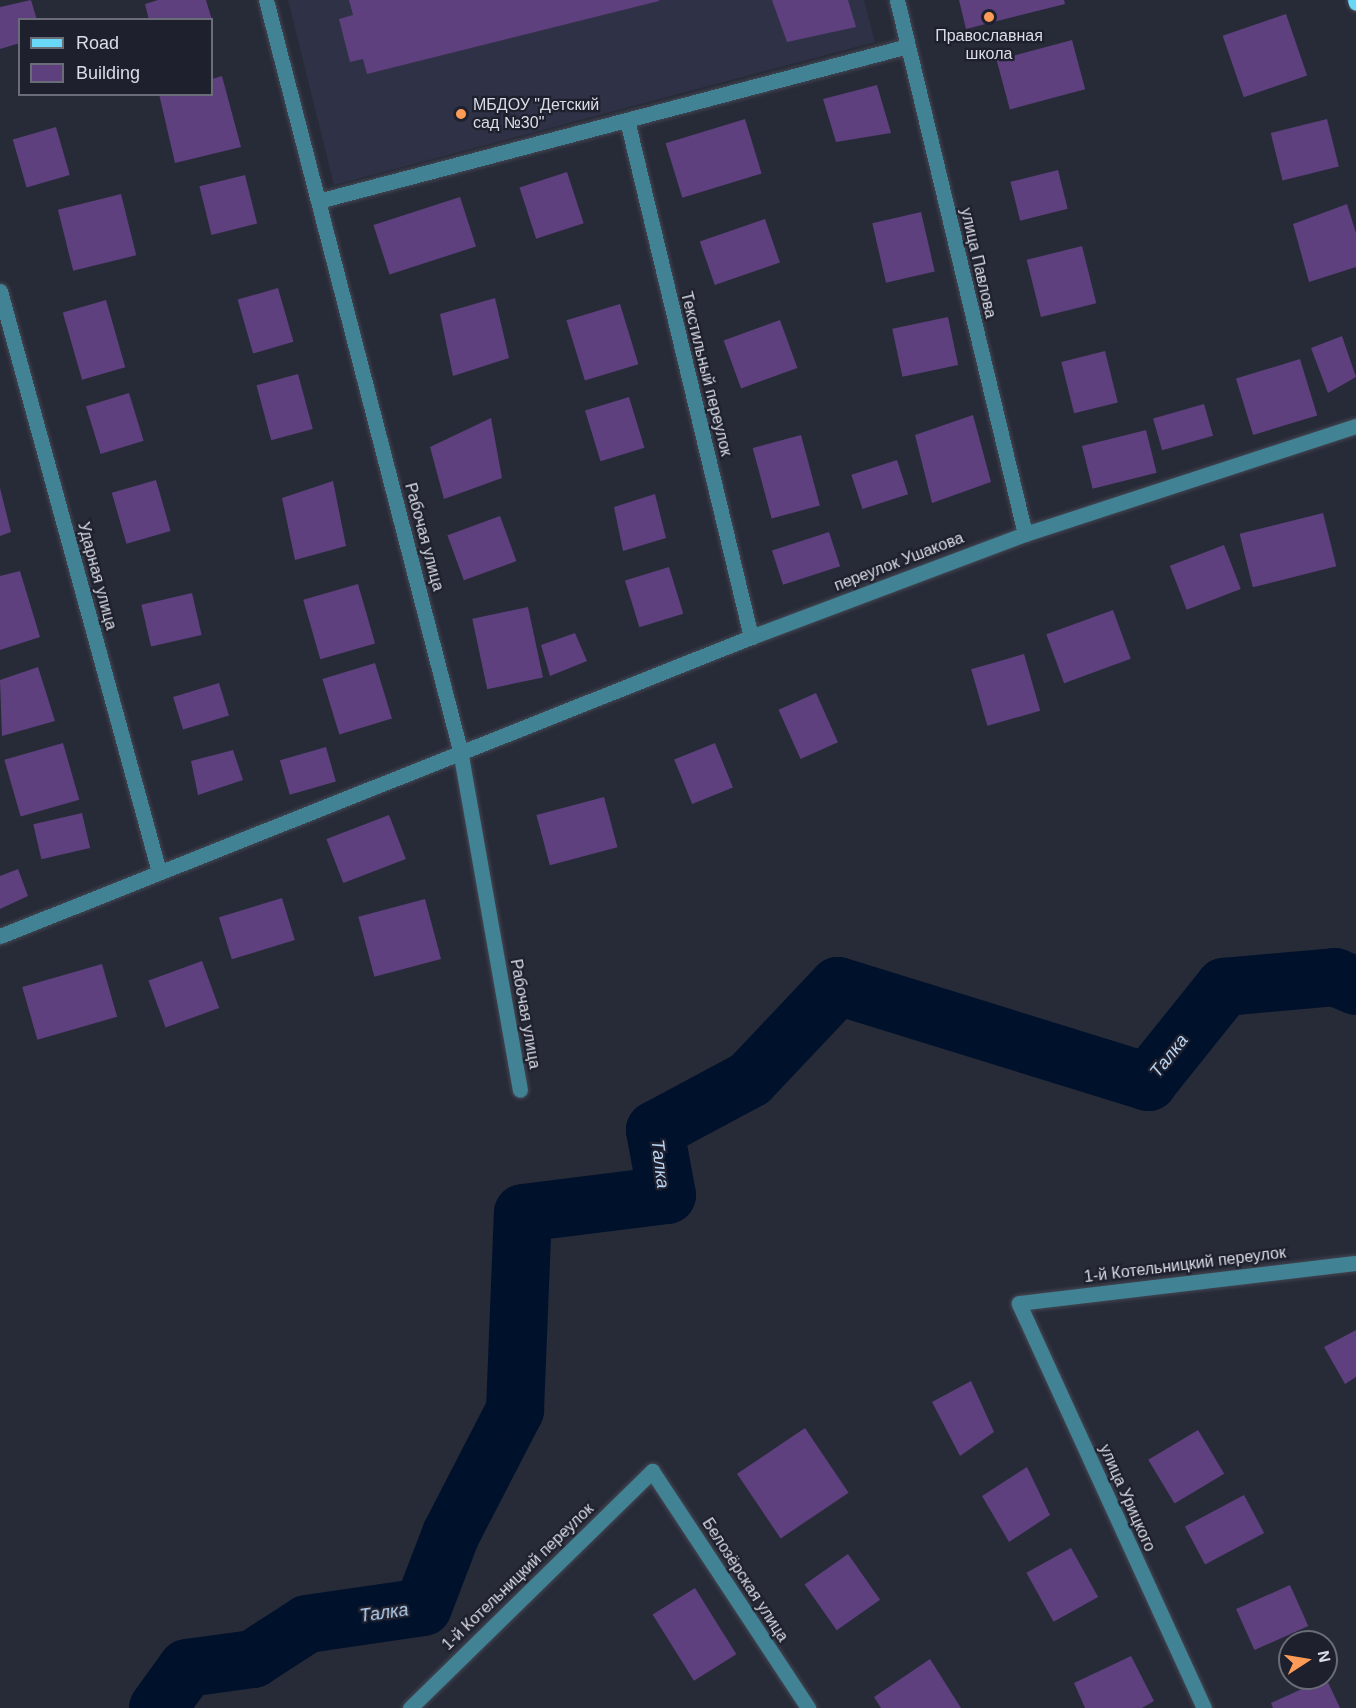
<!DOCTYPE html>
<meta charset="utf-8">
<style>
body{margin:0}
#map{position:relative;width:1356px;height:1708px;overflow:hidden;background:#272a37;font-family:Arial,sans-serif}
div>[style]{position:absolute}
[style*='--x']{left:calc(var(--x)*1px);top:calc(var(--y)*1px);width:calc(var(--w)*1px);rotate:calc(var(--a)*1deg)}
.built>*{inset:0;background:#2f3246}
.river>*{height:58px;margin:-29px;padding:0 29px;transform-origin:29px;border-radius:29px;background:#00112b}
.building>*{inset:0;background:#5d407d;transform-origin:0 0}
.roads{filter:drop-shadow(0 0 2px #444753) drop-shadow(0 0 2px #444753)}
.minor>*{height:15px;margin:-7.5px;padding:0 7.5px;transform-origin:7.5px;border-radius:7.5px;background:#418395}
.major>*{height:15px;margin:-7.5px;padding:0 7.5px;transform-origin:7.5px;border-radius:7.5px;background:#69d8f6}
.dots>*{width:16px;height:16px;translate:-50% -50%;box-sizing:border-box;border:3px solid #1e202d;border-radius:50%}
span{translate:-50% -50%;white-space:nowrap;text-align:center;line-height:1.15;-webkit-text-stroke:4.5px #1e202d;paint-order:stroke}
.poi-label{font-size:16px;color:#dbdde6}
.left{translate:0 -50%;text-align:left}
.street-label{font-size:16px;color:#dbdde6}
.water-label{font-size:18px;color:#b8d4f3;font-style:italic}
.legend{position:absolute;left:18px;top:18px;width:195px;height:78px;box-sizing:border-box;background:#1e202d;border:2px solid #6a6c77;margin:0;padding:8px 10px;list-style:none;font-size:18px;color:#dbdde6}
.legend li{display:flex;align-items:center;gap:12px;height:30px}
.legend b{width:30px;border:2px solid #6a6c77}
.north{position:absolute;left:1278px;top:1630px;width:60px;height:60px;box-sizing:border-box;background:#1e202d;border:2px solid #6a6c77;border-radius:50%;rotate:78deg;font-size:16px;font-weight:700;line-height:24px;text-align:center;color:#dbdde6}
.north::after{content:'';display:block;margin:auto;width:21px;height:27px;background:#fe9c57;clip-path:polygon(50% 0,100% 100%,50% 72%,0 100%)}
</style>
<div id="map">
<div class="built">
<i style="clip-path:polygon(288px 0,864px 0,875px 42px,334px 185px)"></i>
</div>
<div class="river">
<i style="--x:158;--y:1708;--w:49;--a:-54.1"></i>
<i style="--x:187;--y:1668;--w:67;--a:-7.8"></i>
<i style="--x:253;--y:1659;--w:64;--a:-32.9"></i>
<i style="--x:307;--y:1624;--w:117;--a:-8.3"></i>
<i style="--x:423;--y:1607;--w:78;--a:-69"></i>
<i style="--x:451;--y:1534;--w:140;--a:-62.7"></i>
<i style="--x:515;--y:1410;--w:197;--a:-87.7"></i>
<i style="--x:523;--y:1213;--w:145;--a:-7.1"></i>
<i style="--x:667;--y:1195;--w:66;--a:-100.5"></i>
<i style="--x:655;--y:1130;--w:108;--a:-28.2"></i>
<i style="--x:750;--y:1079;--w:128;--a:-46.6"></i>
<i style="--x:838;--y:986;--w:325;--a:17.2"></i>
<i style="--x:1148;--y:1082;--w:122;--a:-51.3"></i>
<i style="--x:1224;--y:987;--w:111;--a:-5.1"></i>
<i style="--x:1335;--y:977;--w:23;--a:23"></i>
</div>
<div class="building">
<i style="clip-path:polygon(31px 0,37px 20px,20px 20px,20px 43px,0 49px,0 7px)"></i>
<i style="clip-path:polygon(158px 0,206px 0,212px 20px,149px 20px,145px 4px)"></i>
<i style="clip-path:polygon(349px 0,659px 0,659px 1px,367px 74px,363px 59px,350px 62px,339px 19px,353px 15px)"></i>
<i style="clip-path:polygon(772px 0,848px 0,856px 27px,787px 42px)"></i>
<i style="clip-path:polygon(959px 0,1064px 0,1065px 4px,966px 29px)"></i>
<i style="left:1286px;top:14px;width:65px;height:67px;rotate:71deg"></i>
<i style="left:1072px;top:40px;width:51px;height:78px;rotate:75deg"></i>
<i style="clip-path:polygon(222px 76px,241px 147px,175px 163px,159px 94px,212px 94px,212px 79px)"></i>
<i style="clip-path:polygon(877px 85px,891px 133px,836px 142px,823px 99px)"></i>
<i style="left:745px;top:119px;width:57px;height:83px;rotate:73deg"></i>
<i style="left:1327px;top:119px;width:49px;height:58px;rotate:76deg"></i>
<i style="left:56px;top:127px;width:50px;height:45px;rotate:74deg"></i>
<i style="left:1058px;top:170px;width:40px;height:49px;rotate:76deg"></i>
<i style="left:567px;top:172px;width:54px;height:50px;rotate:72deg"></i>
<i style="left:245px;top:175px;width:50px;height:47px;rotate:76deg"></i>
<i style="left:121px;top:194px;width:63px;height:65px;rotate:76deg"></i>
<i style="left:460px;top:197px;width:52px;height:91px;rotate:72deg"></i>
<i style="clip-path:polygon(1347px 204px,1356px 233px,1356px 267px,1309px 282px,1293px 224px)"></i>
<i style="left:921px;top:212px;width:61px;height:50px;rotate:77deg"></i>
<i style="left:765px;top:219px;width:46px;height:69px;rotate:71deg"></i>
<i style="left:1082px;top:246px;width:59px;height:57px;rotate:76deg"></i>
<i style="left:278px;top:288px;width:56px;height:42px;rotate:74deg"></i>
<i style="clip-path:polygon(495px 298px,509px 358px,453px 376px,440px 314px)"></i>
<i style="left:106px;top:300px;width:70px;height:45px;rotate:74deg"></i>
<i style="left:620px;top:304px;width:63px;height:56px;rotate:73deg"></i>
<i style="left:948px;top:317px;width:49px;height:57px;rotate:78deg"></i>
<i style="left:780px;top:320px;width:51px;height:60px;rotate:70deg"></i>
<i style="clip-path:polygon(1342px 336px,1356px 377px,1328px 393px,1311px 348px)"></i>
<i style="left:1105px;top:351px;width:53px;height:45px;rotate:76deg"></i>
<i style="left:1300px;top:359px;width:59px;height:67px;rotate:73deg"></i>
<i style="left:298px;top:374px;width:57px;height:43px;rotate:75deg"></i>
<i style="left:129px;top:393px;width:50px;height:45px;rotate:73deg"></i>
<i style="left:629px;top:397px;width:53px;height:46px;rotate:73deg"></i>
<i style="left:1204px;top:404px;width:33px;height:53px;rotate:74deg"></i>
<i style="clip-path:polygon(973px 415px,991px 482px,932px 503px,915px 435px)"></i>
<i style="clip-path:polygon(491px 418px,502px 478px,444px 499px,430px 447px)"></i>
<i style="left:1146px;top:430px;width:44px;height:66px;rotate:76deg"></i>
<i style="left:801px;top:435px;width:73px;height:50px;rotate:75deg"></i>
<i style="left:897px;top:460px;width:36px;height:48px;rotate:72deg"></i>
<i style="left:156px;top:480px;width:53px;height:46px;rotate:74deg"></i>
<i style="clip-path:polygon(333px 481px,346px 546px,295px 560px,282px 498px)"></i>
<i style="clip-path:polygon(0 488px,11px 532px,0 536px)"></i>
<i style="clip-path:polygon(655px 494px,666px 538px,623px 551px,614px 507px)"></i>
<i style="left:1323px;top:513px;width:55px;height:86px;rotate:76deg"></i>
<i style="left:500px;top:516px;width:48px;height:56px;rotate:70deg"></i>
<i style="left:829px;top:532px;width:36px;height:60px;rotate:72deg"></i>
<i style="left:1224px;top:545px;width:47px;height:58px;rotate:69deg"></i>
<i style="left:669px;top:567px;width:49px;height:46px;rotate:73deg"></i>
<i style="clip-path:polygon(20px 571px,40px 637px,0 650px,0 576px)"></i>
<i style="left:358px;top:584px;width:62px;height:57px;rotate:74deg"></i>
<i style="left:192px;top:593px;width:43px;height:52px;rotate:77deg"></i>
<i style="left:528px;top:607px;width:72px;height:57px;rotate:78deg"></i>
<i style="left:1113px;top:610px;width:52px;height:71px;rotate:70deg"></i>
<i style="clip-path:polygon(575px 633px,587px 661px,550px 676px,541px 645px)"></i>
<i style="left:1024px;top:654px;width:59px;height:55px;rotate:74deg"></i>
<i style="left:375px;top:663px;width:58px;height:55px;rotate:73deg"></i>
<i style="clip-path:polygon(38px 667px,55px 721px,2px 736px,0 680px)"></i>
<i style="left:219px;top:683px;width:34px;height:48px;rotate:73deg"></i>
<i style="left:816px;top:693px;width:54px;height:41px;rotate:66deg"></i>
<i style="left:63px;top:743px;width:59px;height:61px;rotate:74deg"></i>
<i style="left:715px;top:743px;width:48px;height:44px;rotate:68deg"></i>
<i style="left:326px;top:747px;width:36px;height:48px;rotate:74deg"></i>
<i style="clip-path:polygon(233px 750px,243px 780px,198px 795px,191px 761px)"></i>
<i style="left:604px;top:797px;width:52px;height:70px;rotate:75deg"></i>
<i style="left:82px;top:813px;width:36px;height:50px;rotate:77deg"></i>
<i style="left:389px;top:815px;width:47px;height:67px;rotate:69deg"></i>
<i style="clip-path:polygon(18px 869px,28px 896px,0 909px,0 876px)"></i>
<i style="left:282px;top:898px;width:44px;height:66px;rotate:73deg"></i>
<i style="left:425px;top:899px;width:62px;height:69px;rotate:75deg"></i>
<i style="left:202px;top:961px;width:50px;height:57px;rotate:70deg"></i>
<i style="left:102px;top:964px;width:55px;height:83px;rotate:74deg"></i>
<i style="clip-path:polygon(1356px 1330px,1356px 1377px,1345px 1384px,1324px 1347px)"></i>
<i style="clip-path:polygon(971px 1381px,994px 1432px,960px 1456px,932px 1402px)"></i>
<i style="left:805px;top:1428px;width:78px;height:82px;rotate:56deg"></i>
<i style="left:1198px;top:1430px;width:51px;height:58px;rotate:59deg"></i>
<i style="clip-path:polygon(1027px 1467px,1050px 1515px,1009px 1542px,982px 1496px)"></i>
<i style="left:1244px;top:1495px;width:43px;height:67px;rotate:62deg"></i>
<i style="left:1071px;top:1548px;width:56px;height:51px;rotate:61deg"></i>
<i style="left:848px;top:1554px;width:56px;height:53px;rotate:55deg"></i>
<i style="left:1290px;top:1585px;width:45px;height:59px;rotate:66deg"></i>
<i style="left:695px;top:1588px;width:78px;height:50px;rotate:58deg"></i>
<i style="clip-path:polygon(1131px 1656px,1154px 1701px,1142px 1708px,1085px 1708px,1074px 1683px)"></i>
<i style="clip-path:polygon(930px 1659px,961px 1708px,881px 1708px,874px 1697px)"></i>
<i style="clip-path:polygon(1326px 1678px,1340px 1708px,1273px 1708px,1271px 1703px)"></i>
</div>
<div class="roads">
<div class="minor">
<i style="--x:266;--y:0;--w:775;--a:75.5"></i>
<i style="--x:460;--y:750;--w:345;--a:80"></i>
<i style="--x:897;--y:0;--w:549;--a:76.52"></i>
<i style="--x:627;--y:120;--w:532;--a:76.51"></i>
<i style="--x:318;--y:201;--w:610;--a:-14.72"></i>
<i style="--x:0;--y:291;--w:602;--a:74.69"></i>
<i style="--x:0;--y:936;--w:808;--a:-21.71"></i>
<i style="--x:751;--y:637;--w:293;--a:-20.6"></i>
<i style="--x:1025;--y:534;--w:348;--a:-18.1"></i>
<i style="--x:410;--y:1708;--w:339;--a:-44.4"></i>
<i style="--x:652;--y:1471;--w:284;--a:56.6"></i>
<i style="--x:1204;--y:1708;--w:445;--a:-114.6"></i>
<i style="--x:1019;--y:1303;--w:339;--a:-6.8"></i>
</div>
<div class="major">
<i style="--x:1355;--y:0;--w:3;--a:72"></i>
</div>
</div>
<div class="dots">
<i style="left:989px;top:17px;background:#fe9c57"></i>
<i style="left:461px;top:114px;background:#fe9c57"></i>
</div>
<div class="poi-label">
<span style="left:989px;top:45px">Православная<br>школа</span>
<span class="left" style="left:473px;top:114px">МБДОУ "Детский<br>сад №30"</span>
</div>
<div class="street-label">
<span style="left:978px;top:263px;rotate:77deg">улица Павлова</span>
<span style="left:706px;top:374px;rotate:76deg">Текстильный переулок</span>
<span style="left:424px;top:537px;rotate:75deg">Рабочая улица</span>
<span style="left:899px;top:562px;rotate:-21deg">переулок Ушакова</span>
<span style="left:97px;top:576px;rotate:75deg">Ударная улица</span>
<span style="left:525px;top:1014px;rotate:80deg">Рабочая улица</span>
<span style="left:1185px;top:1265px;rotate:-7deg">1-й Котельницкий переулок</span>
<span style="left:1127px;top:1498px;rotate:66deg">улица Урицкого</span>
<span style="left:518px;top:1577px;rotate:-44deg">1-й Котельницкий переулок</span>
<span style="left:745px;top:1580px;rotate:57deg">Белозёрская улица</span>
</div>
<div class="water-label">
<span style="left:1169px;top:1056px;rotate:-52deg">Талка</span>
<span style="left:660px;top:1164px;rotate:83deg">Талка</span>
<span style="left:384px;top:1613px;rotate:-8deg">Талка</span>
</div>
<ul class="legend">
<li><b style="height:8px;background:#69d8f6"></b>Road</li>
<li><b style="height:16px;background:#5d407d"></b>Building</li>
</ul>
<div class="north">N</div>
</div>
